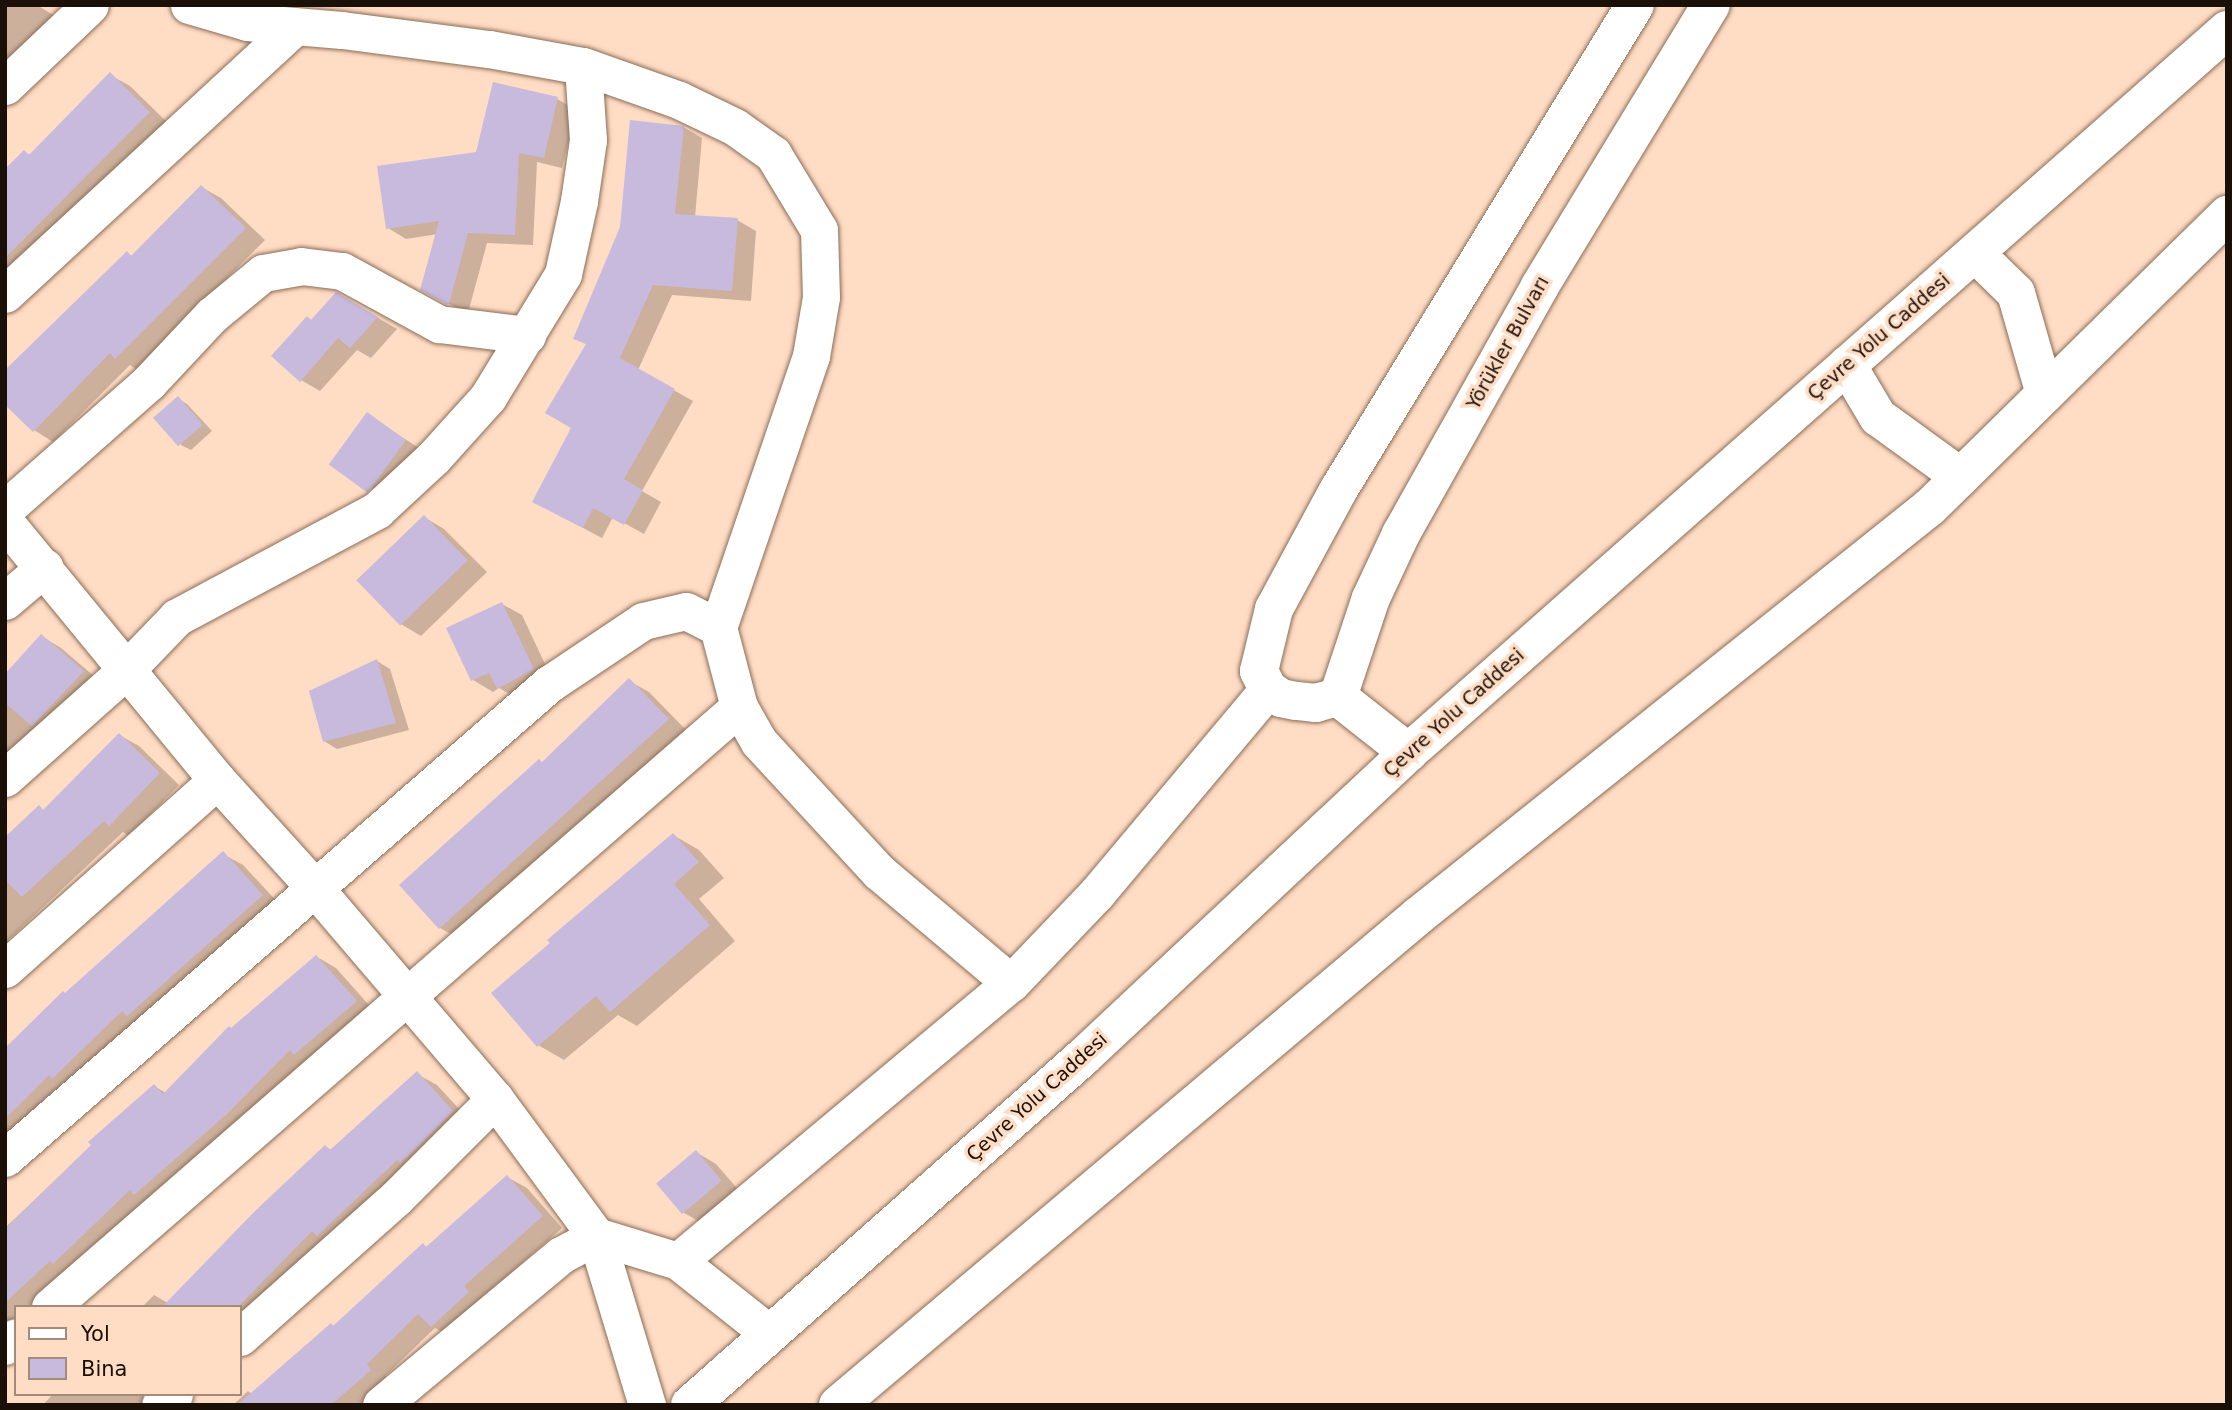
<!DOCTYPE html>
<meta charset="utf-8">
<style>
body{margin:0}
#map{position:relative;width:2232px;height:1410px;overflow:hidden;background:#ffdcc4;font-family:"DejaVu Sans",sans-serif}
div>[style]{position:absolute}
[style*='--x']{left:calc(var(--x)*1px);top:calc(var(--y)*1px);width:calc(var(--w)*1px);rotate:calc(var(--a)*1deg)}
.shadow>*{inset:0;background:#0003;transform-origin:0 0}
.building>*{inset:0;background:#c7badc;transform-origin:0 0}
.roads{filter:drop-shadow(0 0 2px #8b6d57) drop-shadow(0 0 2px #8b6d57)}
.minor>*{height:37px;margin:-18.5px;padding:0 18.5px;transform-origin:18.5px;border-radius:18.5px;background:#fff}
.tertiary>*{height:38px;margin:-19px;padding:0 19px;transform-origin:19px;border-radius:19px;background:#fff}
.trunk>*{height:38px;margin:-19px;padding:0 19px;transform-origin:19px;border-radius:19px;background:#fff}
span{translate:-50% -50%;white-space:nowrap;text-align:center;line-height:1.15;-webkit-text-stroke:7px #ffdcc4;paint-order:stroke}
.street-label{font-size:19px;color:#1b1008}
.frame{position:absolute;inset:0;border:7px solid #1b1008;pointer-events:none}
.legend{position:absolute;left:14px;top:1305px;width:228px;height:91px;box-sizing:border-box;background:#ffdcc4;border:2px solid #a48a79;margin:0;padding:9px 12px;list-style:none;font-size:21px;color:#1b1008}
.legend li{display:flex;align-items:center;gap:14px;height:35px}
.legend b{width:35px;border:2px solid #a48a79}
</style>
<div id="map">
<div class="shadow">
<i style="clip-path:polygon(5px 5px,37px 5px,53px 15px,39px 54px,5px 69px)"></i>
<i style="clip-path:polygon(110px 75px,130px 86px,169px 124px,5px 289px,5px 172px,25px 152px,31px 156px)"></i>
<i style="clip-path:polygon(557px 99px,576px 110px,562px 168px,537px 162px,533px 245px,487px 243px,468px 313px,441px 300px,438px 234px,406px 239px,388px 228px,478px 153px)"></i>
<i style="clip-path:polygon(683px 127px,702px 138px,695px 217px,737px 220px,756px 231px,751px 301px,672px 295px,638px 370px,693px 401px,642px 491px,661px 502px,644px 534px,613px 517px,602px 538px,553px 512px,588px 345px,575px 338px)"></i>
<i style="clip-path:polygon(201px 187px,221px 198px,265px 240px,136px 369px,130px 365px,53px 442px,34px 430px,127px 253px,133px 257px)"></i>
<i style="clip-path:polygon(337px 294px,397px 329px,371px 358px,357px 350px,320px 391px,301px 380px,312px 322px)"></i>
<i style="clip-path:polygon(178px 399px,187px 404px,212px 431px,191px 450px,181px 445px)"></i>
<i style="left:368px;top:415px;width:68px;height:60px;rotate:33deg"></i>
<i style="clip-path:polygon(424px 517px,444px 529px,487px 572px,421px 636px,401px 624px)"></i>
<i style="clip-path:polygon(502px 604px,522px 615px,553px 681px,518px 699px,499px 688px,493px 692px,473px 680px)"></i>
<i style="clip-path:polygon(41px 636px,61px 648px,102px 683px,5px 778px,5px 677px)"></i>
<i style="clip-path:polygon(377px 661px,390px 669px,409px 730px,337px 749px,324px 741px)"></i>
<i style="clip-path:polygon(629px 681px,649px 692px,688px 732px,460px 939px,440px 928px,402px 885px,543px 764px)"></i>
<i style="clip-path:polygon(119px 735px,139px 746px,179px 785px,129px 836px,123px 832px,8px 940px,10px 942px,5px 948px,5px 839px,39px 808px,45px 811px)"></i>
<i style="clip-path:polygon(673px 835px,699px 850px,724px 878px,699px 899px,735px 941px,637px 1026px,618px 1015px,564px 1060px,538px 1045px)"></i>
<i style="clip-path:polygon(223px 854px,243px 865px,282px 907px,5px 1150px,5px 1050px)"></i>
<i style="clip-path:polygon(317px 957px,336px 968px,376px 1013px,36px 1307px,16px 1307px,16px 1325px,5px 1335px,5px 1228px,154px 1086px,166px 1093px,232px 1030px)"></i>
<i style="clip-path:polygon(417px 1074px,437px 1085px,472px 1123px,240px 1328px,240px 1307px,142px 1307px,154px 1295px,168px 1303px,326px 1147px,331px 1150px)"></i>
<i style="clip-path:polygon(696px 1152px,716px 1164px,741px 1193px,704px 1224px,684px 1213px,659px 1184px)"></i>
<i style="clip-path:polygon(507px 1177px,527px 1188px,562px 1228px,482px 1298px,452px 1337px,435px 1328px,385px 1376px,390px 1382px,364px 1405px,233px 1405px,248px 1391px,252px 1394px,335px 1327px,423px 1245px,428px 1248px)"></i>
<i style="clip-path:polygon(53px 1394px,158px 1394px,148px 1405px,43px 1405px)"></i>
</div>
<div class="building">
<i style="clip-path:polygon(110px 72px,150px 112px,5px 258px,5px 169px,24px 150px,29px 155px)"></i>
<i style="clip-path:polygon(493px 82px,558px 97px,544px 158px,519px 153px,515px 235px,468px 233px,449px 304px,446px 304px,420px 290px,439px 221px,386px 229px,377px 166px,476px 152px)"></i>
<i style="clip-path:polygon(630px 120px,684px 126px,675px 214px,738px 218px,732px 291px,653px 285px,620px 358px,675px 389px,624px 479px,643px 490px,624px 525px,593px 508px,583px 528px,532px 502px,571px 428px,545px 413px,586px 344px,573px 339px,620px 227px)"></i>
<i style="clip-path:polygon(201px 185px,246px 228px,115px 359px,110px 353px,33px 432px,5px 405px,5px 370px,127px 251px,131px 256px)"></i>
<i style="clip-path:polygon(336px 292px,378px 317px,350px 348px,338px 338px,300px 382px,271px 356px,307px 316px,311px 320px)"></i>
<i style="left:178px;top:396px;width:38px;height:33px;rotate:49deg"></i>
<i style="left:367px;top:412px;width:48px;height:65px;rotate:36deg"></i>
<i style="left:424px;top:515px;width:63px;height:94px;rotate:46deg"></i>
<i style="clip-path:polygon(502px 602px,534px 669px,497px 689px,489px 673px,471px 681px,446px 628px)"></i>
<i style="clip-path:polygon(41px 634px,84px 671px,32px 726px,5px 703px,5px 674px)"></i>
<i style="clip-path:polygon(377px 659px,396px 723px,323px 742px,309px 691px)"></i>
<i style="clip-path:polygon(629px 678px,669px 719px,439px 929px,399px 885px,539px 759px,542px 762px)"></i>
<i style="clip-path:polygon(119px 733px,160px 773px,109px 826px,104px 821px,22px 897px,5px 880px,5px 837px,39px 805px,43px 810px)"></i>
<i style="clip-path:polygon(673px 833px,699px 862px,674px 884px,710px 925px,610px 1012px,596px 996px,537px 1047px,491px 993px,550px 943px,547px 940px)"></i>
<i style="clip-path:polygon(223px 851px,263px 895px,127px 1016px,122px 1011px,52px 1079px,49px 1075px,5px 1119px,5px 1048px,63px 991px,65px 993px)"></i>
<i style="clip-path:polygon(316px 955px,357px 1001px,294px 1055px,290px 1050px,227px 1114px,134px 1195px,130px 1190px,53px 1264px,50px 1261px,5px 1303px,5px 1229px,91px 1145px,88px 1142px,154px 1084px,163px 1094px,229px 1026px,231px 1028px)"></i>
<i style="clip-path:polygon(417px 1071px,453px 1111px,417px 1147px,400px 1163px,397px 1160px,317px 1236px,312px 1231px,238px 1307px,162px 1307px,253px 1213px,325px 1145px,330px 1150px)"></i>
<i style="left:696px;top:1150px;width:40px;height:52px;rotate:50deg"></i>
<i style="clip-path:polygon(507px 1175px,543px 1216px,464px 1286px,469px 1292px,431px 1327px,418px 1314px,367px 1364px,371px 1370px,331px 1405px,237px 1405px,331px 1323px,333px 1326px,423px 1243px,426px 1247px)"></i>
</div>
<div class="roads">
<div class="minor">
<i style="--x:189;--y:5;--w:60;--a:16.3"></i>
<i style="--x:247;--y:22;--w:95;--a:4.8"></i>
<i style="--x:342;--y:30;--w:148;--a:7.4"></i>
<i style="--x:489;--y:49;--w:96;--a:10.3"></i>
<i style="--x:583;--y:66;--w:102;--a:19.5"></i>
<i style="--x:679;--y:100;--w:62;--a:25.7"></i>
<i style="--x:735;--y:127;--w:47;--a:35.4"></i>
<i style="--x:773;--y:154;--w:89;--a:58.8"></i>
<i style="--x:819;--y:230;--w:67;--a:88.3"></i>
<i style="--x:821;--y:297;--w:60;--a:99.6"></i>
<i style="--x:811;--y:356;--w:287;--a:108.9"></i>
<i style="--x:718;--y:627;--w:83;--a:75.3"></i>
<i style="--x:739;--y:707;--w:40;--a:60.3"></i>
<i style="--x:759;--y:742;--w:177;--a:47.3"></i>
<i style="--x:879;--y:872;--w:172;--a:40.1"></i>
<i style="--x:5;--y:86;--w:117;--a:-43.6"></i>
<i style="--x:5;--y:294;--w:393;--a:-42.7"></i>
<i style="--x:5;--y:509;--w:192;--a:-41.4"></i>
<i style="--x:149;--y:382;--w:92;--a:-46.8"></i>
<i style="--x:212;--y:315;--w:66;--a:-39.5"></i>
<i style="--x:263;--y:273;--w:39;--a:-10"></i>
<i style="--x:301;--y:266;--w:41;--a:7"></i>
<i style="--x:342;--y:271;--w:111;--a:28.7"></i>
<i style="--x:439;--y:324;--w:89;--a:7.1"></i>
<i style="--x:5;--y:522;--w:334;--a:50.6"></i>
<i style="--x:217;--y:780;--w:143;--a:47.8"></i>
<i style="--x:313;--y:886;--w:280;--a:49.5"></i>
<i style="--x:495;--y:1099;--w:170;--a:53.6"></i>
<i style="--x:596;--y:1236;--w:177;--a:73.2"></i>
<i style="--x:5;--y:601;--w:52;--a:-40.4"></i>
<i style="--x:5;--y:778;--w:161;--a:-41.7"></i>
<i style="--x:125;--y:671;--w:75;--a:-46.1"></i>
<i style="--x:177;--y:617;--w:227;--a:-28.1"></i>
<i style="--x:377;--y:510;--w:78;--a:-42.9"></i>
<i style="--x:434;--y:457;--w:81;--a:-48"></i>
<i style="--x:488;--y:397;--w:144;--a:-58.6"></i>
<i style="--x:563;--y:274;--w:75;--a:-77.6"></i>
<i style="--x:579;--y:201;--w:62;--a:-81.6"></i>
<i style="--x:588;--y:140;--w:74;--a:-93.9"></i>
<i style="--x:5;--y:969;--w:284;--a:-41.7"></i>
<i style="--x:5;--y:1158;--w:722;--a:-41.07"></i>
<i style="--x:549;--y:684;--w:113;--a:-33.8"></i>
<i style="--x:643;--y:621;--w:44;--a:-13.1"></i>
<i style="--x:686;--y:611;--w:36;--a:27"></i>
<i style="--x:678;--y:1261;--w:434;--a:-39.9"></i>
<i style="--x:1011;--y:983;--w:124;--a:-46.3"></i>
<i style="--x:1097;--y:893;--w:266;--a:-50"></i>
<i style="--x:50;--y:1307;--w:914;--a:-41.05"></i>
<i style="--x:240;--y:1337;--w:209;--a:-41.7"></i>
<i style="--x:396;--y:1198;--w:140;--a:-45"></i>
<i style="--x:5;--y:1346;--w:14;--a:-39"></i>
<i style="--x:160;--y:1405;--w:18;--a:-38"></i>
<i style="--x:381;--y:1405;--w:234;--a:-39.8"></i>
<i style="--x:561;--y:1255;--w:40;--a:-28"></i>
<i style="--x:596;--y:1236;--w:86;--a:17"></i>
<i style="--x:678;--y:1261;--w:117;--a:38.4"></i>
</div>
<div class="tertiary">
<i style="--x:1338;--y:697;--w:23;--a:165"></i>
<i style="--x:1316;--y:703;--w:20;--a:-174"></i>
<i style="--x:1296;--y:701;--w:15;--a:-169"></i>
<i style="--x:1281;--y:698;--w:16;--a:-145"></i>
<i style="--x:1268;--y:689;--w:20;--a:-117"></i>
<i style="--x:1259;--y:671;--w:64;--a:-76.4"></i>
<i style="--x:1274;--y:609;--w:136;--a:-61.6"></i>
<i style="--x:1339;--y:489;--w:567;--a:-58.55"></i>
<i style="--x:1338;--y:697;--w:104;--a:-71.6"></i>
<i style="--x:1371;--y:598;--w:71;--a:-64.9"></i>
<i style="--x:1401;--y:534;--w:284;--a:-60.7"></i>
<i style="--x:1540;--y:286;--w:329;--a:-58.7"></i>
<i style="--x:1338;--y:697;--w:90;--a:38.3"></i>
</div>
<div class="trunk">
<i style="--x:1975;--y:253;--w:57;--a:44.3"></i>
<i style="--x:2016;--y:293;--w:105;--a:74"></i>
<i style="--x:1847;--y:365;--w:61;--a:59.2"></i>
<i style="--x:1878;--y:417;--w:102;--a:35.9"></i>
<i style="--x:690;--y:1405;--w:525;--a:-41.52"></i>
<i style="--x:1083;--y:1057;--w:458;--a:-43.1"></i>
<i style="--x:1418;--y:744;--w:1079;--a:-41.43"></i>
<i style="--x:838;--y:1405;--w:759;--a:-40.13"></i>
<i style="--x:1418;--y:916;--w:655;--a:-38.62"></i>
<i style="--x:1930;--y:507;--w:417;--a:-44.5"></i>
</div>
</div>
<div class="street-label">
<span style="left:1879px;top:337px;rotate:-41deg">Çevre Yolu Caddesi</span>
<span style="left:1508px;top:343px;rotate:-61deg">Yörükler Bulvarı</span>
<span style="left:1454px;top:713px;rotate:-42deg">Çevre Yolu Caddesi</span>
<span style="left:1037px;top:1097px;rotate:-42deg">Çevre Yolu Caddesi</span>
</div>
<div class="frame"></div>
<ul class="legend">
<li><b style="height:9px;background:#fff"></b>Yol</li>
<li><b style="height:19px;background:#c7badc"></b>Bina</li>
</ul>
</div>
